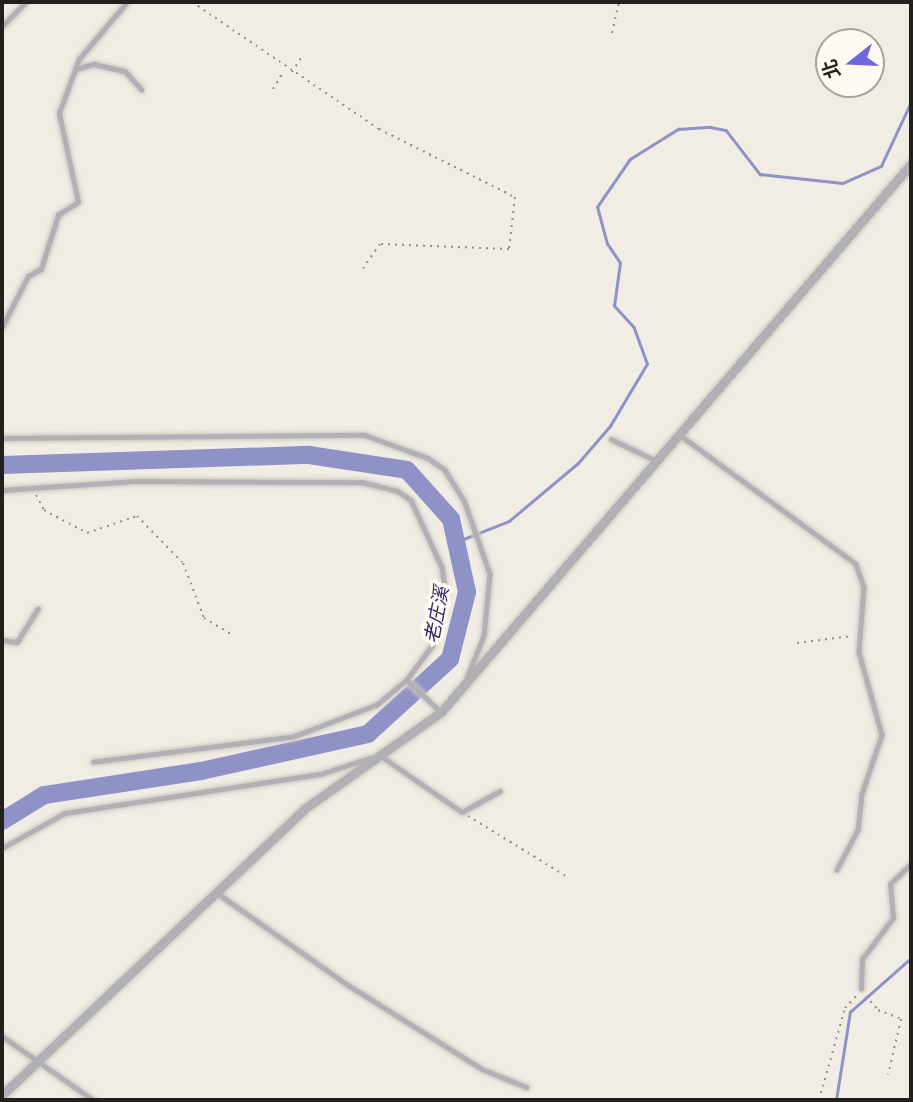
<!DOCTYPE html>
<meta charset="utf-8">
<style>
body{margin:0}
#map{position:relative;width:913px;height:1102px;overflow:hidden;background:#f1ede4;font-family:"Fira Sans","Noto Sans TC",sans-serif}
div>[style]{position:absolute}
[style*='--x']{left:calc(var(--x)*1px);top:calc(var(--y)*1px);width:calc(var(--w)*1px);rotate:calc(var(--a)*1deg)}
.stream>*{height:2.5px;margin:-1.25px;padding:0 1.25px;transform-origin:1.25px;border-radius:1.25px;background:#8f92c6}
.river>*{height:18px;margin:-9px;padding:0 9px;transform-origin:9px;border-radius:9px;background:#8f92c6}
.path>*{height:2px;margin-top:-1px;transform-origin:0;background:repeating-linear-gradient(90deg,#928f89 0 2px,transparent 0 7px)}
.roads{filter:drop-shadow(0 0 2px #ccc8c0) drop-shadow(0 0 2px #ccc8c0)}
.lane>*{height:4.5px;margin:-2.25px;padding:0 2.25px;transform-origin:2.25px;border-radius:2.25px;background:#b1b1b5}
.street>*{height:9px;margin:-4.5px;padding:0 4.5px;transform-origin:4.5px;border-radius:4.5px;background:#b1b1b5}
span{translate:-50% -50%;white-space:nowrap;text-align:center;line-height:1.15;-webkit-text-stroke:7px #fffaf1;paint-order:stroke}
.water-label{font-size:19px;color:#292362;font-style:italic}
.frame{position:absolute;inset:0;border:4px solid #21201d;pointer-events:none}
.north{position:absolute;left:815px;top:28px;width:70px;height:70px;box-sizing:border-box;background:#fffaf1;border:2px solid #a6a39c;border-radius:50%;rotate:252deg;font-size:19px;font-weight:700;line-height:28px;text-align:center;color:#21201d}
.north::after{content:'';display:block;margin:auto;width:24px;height:32px;background:#7068e2;clip-path:polygon(50% 0,100% 100%,50% 72%,0 100%)}
</style>
<div id="map">
<div class="stream">
<i style="--x:456;--y:542;--w:57;--a:-21.6"></i>
<i style="--x:509;--y:521;--w:90;--a:-40"></i>
<i style="--x:578;--y:463;--w:49;--a:-49.1"></i>
<i style="--x:610;--y:426;--w:72;--a:-59.2"></i>
<i style="--x:647;--y:364;--w:38;--a:-110"></i>
<i style="--x:634;--y:328;--w:30;--a:-132"></i>
<i style="--x:614;--y:306;--w:43;--a:-82.1"></i>
<i style="--x:620;--y:263;--w:23;--a:-124"></i>
<i style="--x:607;--y:244;--w:38;--a:-105"></i>
<i style="--x:597;--y:207;--w:58;--a:-55.5"></i>
<i style="--x:630;--y:159;--w:57;--a:-32"></i>
<i style="--x:678;--y:129;--w:32;--a:-4"></i>
<i style="--x:710;--y:127;--w:16;--a:11"></i>
<i style="--x:726;--y:130;--w:56;--a:52.3"></i>
<i style="--x:760;--y:174;--w:83;--a:6.2"></i>
<i style="--x:843;--y:183;--w:42;--a:-24.1"></i>
<i style="--x:881;--y:166;--w:71;--a:-64.9"></i>
<i style="--x:836;--y:1100;--w:89;--a:-81"></i>
<i style="--x:850;--y:1012;--w:81;--a:-41.5"></i>
</div>
<div class="river">
<i style="--x:2;--y:465;--w:307;--a:-1.9"></i>
<i style="--x:309;--y:455;--w:99;--a:8.7"></i>
<i style="--x:407;--y:470;--w:66;--a:48.1"></i>
<i style="--x:451;--y:519;--w:75;--a:77.6"></i>
<i style="--x:467;--y:592;--w:69;--a:104.2"></i>
<i style="--x:450;--y:659;--w:111;--a:137.6"></i>
<i style="--x:368;--y:734;--w:171;--a:167.5"></i>
<i style="--x:201;--y:771;--w:159;--a:171.3"></i>
<i style="--x:44;--y:795;--w:49;--a:148.2"></i>
</div>
<div class="path">
<i style="--x:192;--y:2;--w:226;--a:34.2"></i>
<i style="--x:379;--y:129;--w:152;--a:26.6"></i>
<i style="--x:515;--y:197;--w:52;--a:96.6"></i>
<i style="--x:509;--y:249;--w:129;--a:-177.8"></i>
<i style="--x:380;--y:244;--w:33;--a:125"></i>
<i style="--x:612;--y:33;--w:32;--a:-77"></i>
<i style="--x:292;--y:72;--w:20;--a:-57"></i>
<i style="--x:273;--y:89;--w:21;--a:-59"></i>
<i style="--x:36;--y:495;--w:17;--a:62"></i>
<i style="--x:44;--y:510;--w:49;--a:28.1"></i>
<i style="--x:87;--y:533;--w:53;--a:-18.8"></i>
<i style="--x:137;--y:516;--w:66;--a:45.6"></i>
<i style="--x:183;--y:563;--w:59;--a:69.1"></i>
<i style="--x:204;--y:618;--w:31;--a:31"></i>
<i style="--x:797;--y:643;--w:55;--a:-7.3"></i>
<i style="--x:468;--y:816;--w:115;--a:31.5"></i>
<i style="--x:866;--y:996;--w:18;--a:49"></i>
<i style="--x:878;--y:1010;--w:25;--a:21"></i>
<i style="--x:901;--y:1019;--w:57;--a:103.1"></i>
<i style="--x:819;--y:1100;--w:96;--a:-74.2"></i>
<i style="--x:845;--y:1008;--w:16;--a:-47"></i>
</div>
<div class="roads">
<div class="lane">
<i style="--x:2;--y:26;--w:34;--a:-45"></i>
<i style="--x:76;--y:69;--w:19;--a:-16"></i>
<i style="--x:94;--y:64;--w:32;--a:13"></i>
<i style="--x:125;--y:71;--w:25;--a:48"></i>
<i style="--x:2;--y:327;--w:57;--a:-63"></i>
<i style="--x:28;--y:276;--w:15;--a:-28"></i>
<i style="--x:41;--y:269;--w:57;--a:-72.5"></i>
<i style="--x:58;--y:215;--w:24;--a:-33"></i>
<i style="--x:78;--y:202;--w:91;--a:-102.1"></i>
<i style="--x:59;--y:113;--w:58;--a:-69.7"></i>
<i style="--x:79;--y:59;--w:75;--a:-49.9"></i>
<i style="--x:680;--y:435;--w:218;--a:36.2"></i>
<i style="--x:856;--y:564;--w:24;--a:71"></i>
<i style="--x:864;--y:587;--w:65;--a:94.4"></i>
<i style="--x:859;--y:652;--w:86;--a:74.5"></i>
<i style="--x:882;--y:735;--w:62;--a:108.7"></i>
<i style="--x:862;--y:794;--w:36;--a:96"></i>
<i style="--x:858;--y:830;--w:45;--a:117.7"></i>
<i style="--x:2;--y:438;--w:363;--a:-0.5"></i>
<i style="--x:365;--y:435;--w:67;--a:20.1"></i>
<i style="--x:428;--y:458;--w:21;--a:35"></i>
<i style="--x:445;--y:470;--w:36;--a:58"></i>
<i style="--x:464;--y:500;--w:78;--a:70.6"></i>
<i style="--x:490;--y:574;--w:62;--a:95.5"></i>
<i style="--x:484;--y:636;--w:45;--a:112"></i>
<i style="--x:611;--y:439;--w:51;--a:25.6"></i>
<i style="--x:2;--y:490;--w:133;--a:-3.9"></i>
<i style="--x:135;--y:481;--w:227;--a:0.3"></i>
<i style="--x:362;--y:482;--w:37;--a:14"></i>
<i style="--x:398;--y:491;--w:16;--a:35"></i>
<i style="--x:411;--y:500;--w:74;--a:65.2"></i>
<i style="--x:442;--y:567;--w:28;--a:82"></i>
<i style="--x:446;--y:595;--w:52;--a:104.6"></i>
<i style="--x:433;--y:645;--w:44;--a:126.6"></i>
<i style="--x:407;--y:680;--w:39;--a:140"></i>
<i style="--x:377;--y:705;--w:90;--a:159.1"></i>
<i style="--x:293;--y:737;--w:201;--a:172.8"></i>
<i style="--x:2;--y:640;--w:15;--a:8"></i>
<i style="--x:17;--y:642;--w:39;--a:-58"></i>
<i style="--x:407;--y:680;--w:47;--a:43.3"></i>
<i style="--x:381;--y:756;--w:98;--a:34.7"></i>
<i style="--x:462;--y:812;--w:43;--a:-28.9"></i>
<i style="--x:2;--y:848;--w:72;--a:-29.1"></i>
<i style="--x:65;--y:813;--w:259;--a:-8.7"></i>
<i style="--x:321;--y:774;--w:52;--a:-18.1"></i>
<i style="--x:217;--y:893;--w:160;--a:35.1"></i>
<i style="--x:348;--y:985;--w:158;--a:32.1"></i>
<i style="--x:482;--y:1069;--w:48;--a:22.2"></i>
<i style="--x:861;--y:989;--w:30;--a:-88"></i>
<i style="--x:862;--y:959;--w:51;--a:-52.9"></i>
<i style="--x:893;--y:918;--w:34;--a:-95"></i>
<i style="--x:890;--y:884;--w:29;--a:-44"></i>
<i style="--x:2;--y:1036;--w:111;--a:35.1"></i>
</div>
<div class="street">
<i style="--x:2;--y:1095;--w:416;--a:-43.4"></i>
<i style="--x:304;--y:809;--w:168;--a:-35.3"></i>
<i style="--x:441;--y:712;--w:722;--a:-49.38"></i>
</div>
</div>
<div class="water-label">
<span style="left:437px;top:615px;rotate:-79deg">老庄溪</span>
</div>
<div class="frame"></div>
<div class="north">北</div>
</div>
